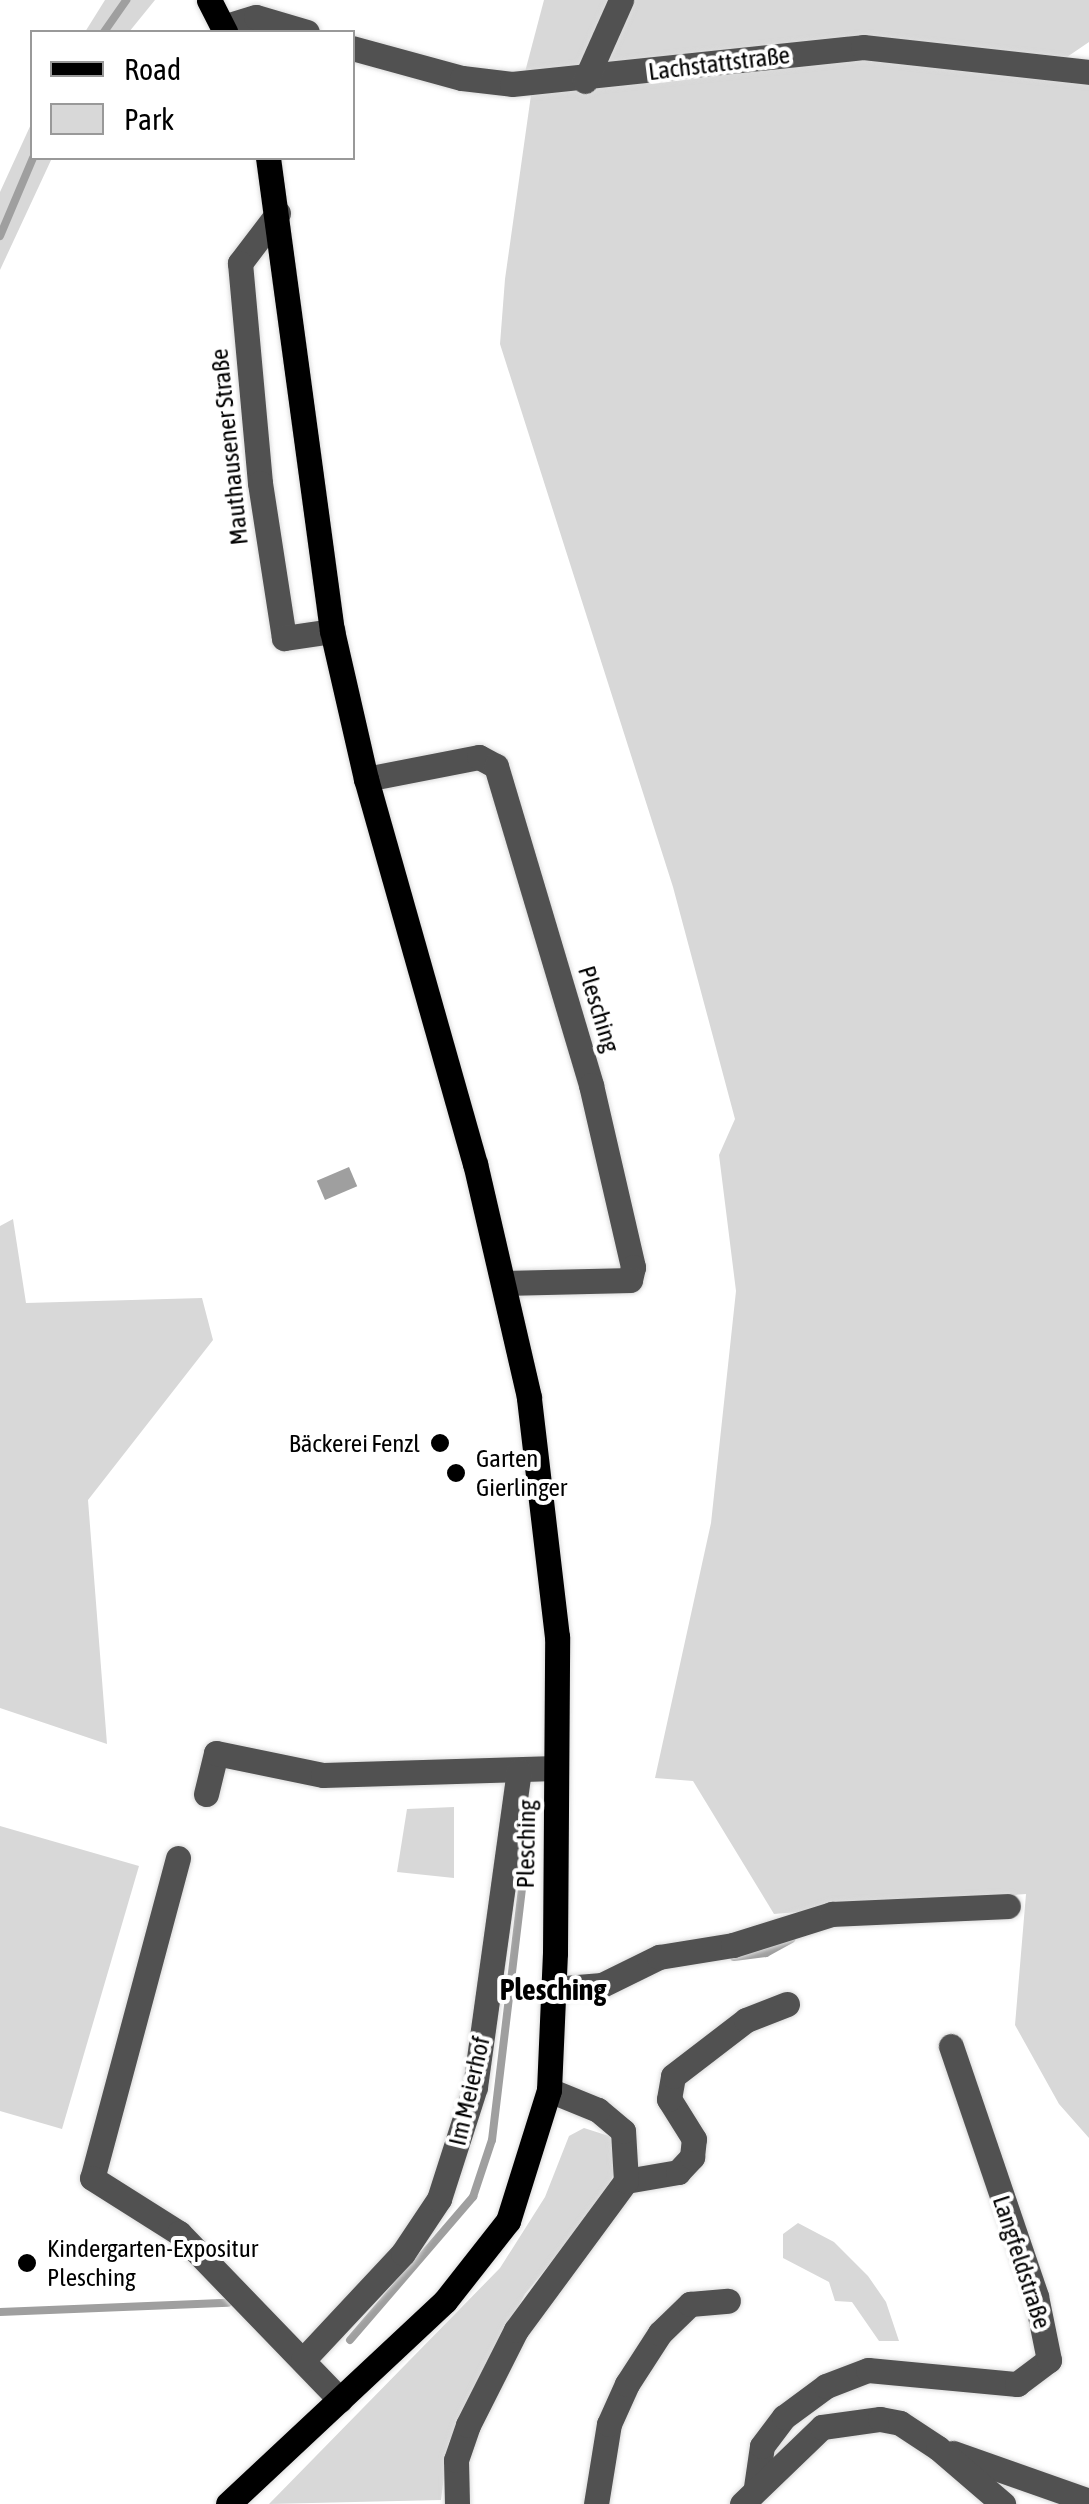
<!DOCTYPE html>
<meta charset="utf-8">
<style>
body{margin:0}
#map{position:relative;width:1089px;height:2504px;overflow:hidden;background:#fff;font-family:"Asap Condensed",sans-serif}
div>[style]{position:absolute}
[style*='--x']{left:calc(var(--x)*1px);top:calc(var(--y)*1px);width:calc(var(--w)*1px);rotate:calc(var(--a)*1deg)}
.green>*{inset:0;background:#d8d8d8}
.water>*{inset:0;background:#9f9f9f;transform-origin:0 0}
.stream>*{height:8px;margin:-4px;padding:0 4px;transform-origin:4px;border-radius:4px;background:#9f9f9f}
.roads{filter:drop-shadow(0 0 2px #dbdbdb) drop-shadow(0 0 2px #dbdbdb)}
.minor>*{height:25px;margin:-12.5px;padding:0 12.5px;transform-origin:12.5px;border-radius:12.5px;background:#515151}
.major>*{height:25px;margin:-12.5px;padding:0 12.5px;transform-origin:12.5px;border-radius:12.5px;background:#000}
.dots>*{width:28px;height:28px;translate:-50% -50%;box-sizing:border-box;border:5px solid #fff;border-radius:50%}
span{translate:-50% -50%;white-space:nowrap;text-align:center;line-height:1.15;-webkit-text-stroke:8px #fff;paint-order:stroke}
.street-label{font-size:25px;color:#000}
.poi-label{font-size:25px;color:#000}
.right{translate:-100% -50%;text-align:right}
.left{translate:0 -50%;text-align:left}
.quarter-label{font-size:30px;color:#000;font-weight:700}
.legend{position:absolute;left:30px;top:30px;width:325px;height:130px;box-sizing:border-box;background:#fff;border:2px solid #999;margin:0;padding:12px 18px;list-style:none;font-size:30px;color:#000}
.legend li{display:flex;align-items:center;gap:20px;height:50px}
.legend b{width:50px;border:2px solid #999}
</style>
<div id="map">
<div class="green">
<i style="clip-path:polygon(105px 0,155px 0,129px 32px,85px 32px)"></i>
<i style="clip-path:polygon(544px 0,614px 0,578px 66px,525px 72px)"></i>
<i style="clip-path:polygon(626px 0,1089px 0,1089px 42px,1067px 57px,852px 37px,596px 69px)"></i>
<i style="clip-path:polygon(861px 56px,1089px 83px,1089px 2138px,1059px 2104px,1015px 2025px,1026px 1894px,774px 1914px,693px 1781px,655px 1778px,711px 1523px,736px 1291px,719px 1155px,735px 1119px,673px 887px,500px 344px,505px 279px,531px 95px)"></i>
<i style="clip-path:polygon(32px 122px,32px 158px,52px 158px,0 270px,0 192px)"></i>
<i style="clip-path:polygon(13px 1219px,26px 1303px,202px 1298px,213px 1340px,88px 1500px,107px 1744px,0 1708px,0 1226px)"></i>
<i style="clip-path:polygon(454px 1807px,454px 1878px,397px 1872px,407px 1809px)"></i>
<i style="clip-path:polygon(0 1826px,139px 1866px,62px 2129px,0 2111px)"></i>
<i style="clip-path:polygon(584px 2128px,612px 2137px,618px 2161px,605px 2197px,525px 2294px,448px 2444px,441px 2500px,269px 2504px,500px 2268px,545px 2197px,569px 2136px)"></i>
<i style="clip-path:polygon(798px 2223px,834px 2242px,868px 2276px,886px 2302px,899px 2341px,879px 2341px,852px 2302px,835px 2301px,829px 2282px,783px 2258px,783px 2234px)"></i>
</div>
<div class="water">
<i style="left:349px;top:1167px;width:21px;height:35px;rotate:67deg"></i>
</div>
<div class="stream">
<i style="--x:104;--y:32;--w:39;--a:-55"></i>
<i style="--x:0;--y:236;--w:85;--a:-67.1"></i>
<i style="--x:734;--y:1957;--w:32;--a:-7"></i>
<i style="--x:766;--y:1953;--w:29;--a:-29"></i>
<i style="--x:0;--y:2312;--w:228;--a:-2.3"></i>
<i style="--x:350;--y:2340;--w:189;--a:-49.3"></i>
<i style="--x:473;--y:2197;--w:60;--a:-71.6"></i>
<i style="--x:492;--y:2140;--w:253;--a:-83.2"></i>
</div>
<div class="roads">
<div class="minor">
<i style="--x:223;--y:27;--w:34;--a:-17"></i>
<i style="--x:256;--y:17;--w:53;--a:16.4"></i>
<i style="--x:352;--y:48;--w:114;--a:15.3"></i>
<i style="--x:462;--y:78;--w:50;--a:6.8"></i>
<i style="--x:512;--y:84;--w:353;--a:-6"></i>
<i style="--x:863;--y:47;--w:227;--a:6.3"></i>
<i style="--x:585;--y:81;--w:89;--a:-66"></i>
<i style="--x:278;--y:213;--w:63;--a:127.2"></i>
<i style="--x:240;--y:263;--w:221;--a:84.8"></i>
<i style="--x:260;--y:483;--w:157;--a:81.2"></i>
<i style="--x:284;--y:638;--w:49;--a:-8.3"></i>
<i style="--x:366;--y:779;--w:115;--a:-11"></i>
<i style="--x:479;--y:757;--w:19;--a:28"></i>
<i style="--x:496;--y:766;--w:333;--a:73.4"></i>
<i style="--x:591;--y:1085;--w:187;--a:77"></i>
<i style="--x:633;--y:1267;--w:13;--a:103"></i>
<i style="--x:630;--y:1280;--w:125;--a:178.6"></i>
<i style="--x:206;--y:1794;--w:42;--a:-76.3"></i>
<i style="--x:216;--y:1753;--w:109;--a:11.6"></i>
<i style="--x:323;--y:1775;--w:233;--a:-1.7"></i>
<i style="--x:178;--y:1858;--w:331;--a:105"></i>
<i style="--x:92;--y:2178;--w:103;--a:32.3"></i>
<i style="--x:179;--y:2233;--w:232;--a:46"></i>
<i style="--x:553;--y:1989;--w:49;--a:-4.7"></i>
<i style="--x:602;--y:1985;--w:64;--a:-26.2"></i>
<i style="--x:659;--y:1957;--w:75;--a:-9.2"></i>
<i style="--x:733;--y:1945;--w:104;--a:-17.4"></i>
<i style="--x:832;--y:1914;--w:176;--a:-2.6"></i>
<i style="--x:626;--y:2181;--w:53;--a:-9.8"></i>
<i style="--x:678;--y:2172;--w:21;--a:-47"></i>
<i style="--x:692;--y:2157;--w:18;--a:-84"></i>
<i style="--x:694;--y:2139;--w:47;--a:-122"></i>
<i style="--x:669;--y:2099;--w:23;--a:-80"></i>
<i style="--x:673;--y:2076;--w:92;--a:-37.5"></i>
<i style="--x:746;--y:2020;--w:44;--a:-21.3"></i>
<i style="--x:303;--y:2360;--w:146;--a:-46.9"></i>
<i style="--x:403;--y:2253;--w:65;--a:-56.3"></i>
<i style="--x:439;--y:2199;--w:118;--a:-72.2"></i>
<i style="--x:475;--y:2087;--w:319;--a:-82.1"></i>
<i style="--x:953;--y:2453;--w:144;--a:19.4"></i>
<i style="--x:756;--y:2487;--w:41;--a:-81.7"></i>
<i style="--x:762;--y:2446;--w:36;--a:-53"></i>
<i style="--x:784;--y:2417;--w:52;--a:-36.4"></i>
<i style="--x:826;--y:2386;--w:45;--a:-20.9"></i>
<i style="--x:868;--y:2370;--w:150;--a:5.4"></i>
<i style="--x:1017;--y:2384;--w:40;--a:-37"></i>
<i style="--x:1049;--y:2360;--w:65;--a:-101.5"></i>
<i style="--x:1036;--y:2296;--w:264;--a:-108.8"></i>
<i style="--x:457;--y:2504;--w:44;--a:-91.3"></i>
<i style="--x:456;--y:2460;--w:37;--a:-71"></i>
<i style="--x:468;--y:2425;--w:106;--a:-63.2"></i>
<i style="--x:516;--y:2330;--w:185;--a:-53.6"></i>
<i style="--x:626;--y:2181;--w:50;--a:-93.4"></i>
<i style="--x:623;--y:2131;--w:33;--a:-140"></i>
<i style="--x:598;--y:2110;--w:53;--a:-157.8"></i>
<i style="--x:596;--y:2504;--w:81;--a:-80.8"></i>
<i style="--x:609;--y:2424;--w:44;--a:-65.8"></i>
<i style="--x:627;--y:2384;--w:61;--a:-57.1"></i>
<i style="--x:660;--y:2333;--w:42;--a:-44"></i>
<i style="--x:690;--y:2304;--w:38;--a:-5"></i>
<i style="--x:742;--y:2504;--w:111;--a:-43.9"></i>
<i style="--x:822;--y:2427;--w:59;--a:-7.9"></i>
<i style="--x:880;--y:2419;--w:20;--a:11"></i>
<i style="--x:900;--y:2423;--w:45;--a:33.3"></i>
<i style="--x:938;--y:2448;--w:86;--a:40.7"></i>
</div>
<div class="major">
<i style="--x:209;--y:0;--w:36;--a:63"></i>
<i style="--x:228;--y:2504;--w:297;--a:-43.1"></i>
<i style="--x:445;--y:2301;--w:102;--a:-51.8"></i>
<i style="--x:508;--y:2221;--w:137;--a:-72.6"></i>
<i style="--x:549;--y:2090;--w:137;--a:-87.5"></i>
<i style="--x:555;--y:1953;--w:316;--a:-89.6"></i>
<i style="--x:557;--y:1637;--w:242;--a:-96.7"></i>
<i style="--x:529;--y:1397;--w:239;--a:-103"></i>
<i style="--x:475;--y:1164;--w:400;--a:-105.8"></i>
<i style="--x:366;--y:779;--w:152;--a:-102.9"></i>
<i style="--x:332;--y:631;--w:477;--a:-97.7"></i>
</div>
</div>
<div class="dots">
<i style="left:440px;top:1443px;background:#000"></i>
<i style="left:456px;top:1473px;background:#000"></i>
<i style="left:27px;top:2263px;background:#000"></i>
</div>
<div class="street-label">
<span style="left:719px;top:63px;rotate:-7deg">Lachstattstraße</span>
<span style="left:229px;top:447px;rotate:-96deg">Mauthausener Straße</span>
<span style="left:599px;top:1009px;rotate:73deg">Plesching</span>
<span style="left:526px;top:1844px;rotate:-89deg">Plesching</span>
<span style="left:469px;top:2091px;rotate:-77deg">Im Meierhof</span>
<span style="left:1022px;top:2262px;rotate:72deg">Langfeldstraße</span>
</div>
<div class="poi-label">
<span class="right" style="left:420px;top:1443px">Bäckerei Fenzl</span>
<span class="left" style="left:476px;top:1473px">Garten<br>Gierlinger</span>
<span class="left" style="left:47px;top:2263px">Kindergarten-Expositur<br>Plesching</span>
</div>
<div class="quarter-label">
<span style="left:553px;top:1989px">Plesching</span>
</div>
<ul class="legend">
<li><b style="height:12px;background:#000"></b>Road</li>
<li><b style="height:28px;background:#d8d8d8"></b>Park</li>
</ul>
</div>
